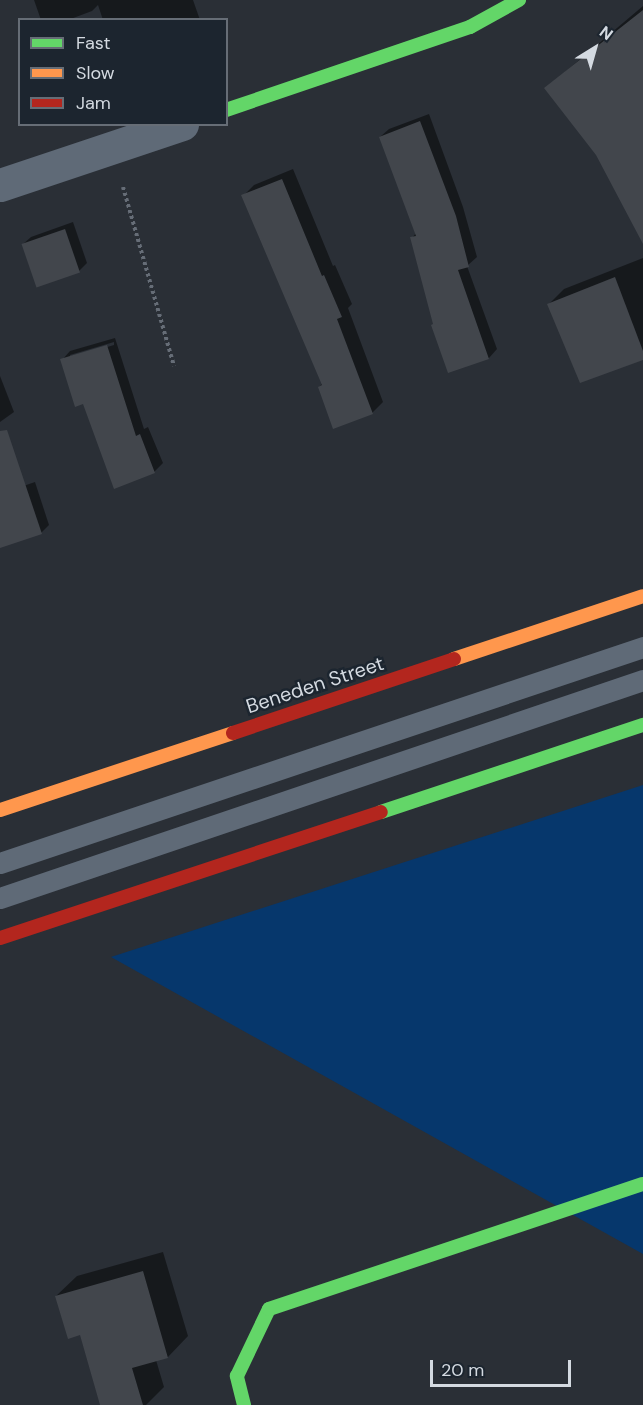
<!DOCTYPE html>
<style>
body{margin:0}
#map{position:relative;width:643px;height:1405px;overflow:hidden;background:#2a2f36;font-family:"DM Sans",sans-serif}
div>[style]{position:absolute}
[style*='--x']{left:calc(var(--x)*1px);top:calc(var(--y)*1px);width:calc(var(--w)*1px);rotate:calc(var(--a)*1deg)}
.green>*{inset:0;background:#06376c}
.shadow>*{inset:0;background:#0007}
.building>*{inset:0;background:#42464c;transform-origin:0 0}
.path>*{height:4px;margin-top:-2px;transform-origin:0;background:repeating-linear-gradient(90deg,#666d77 0 3px,transparent 0 6px)}
.lane>*{height:21px;margin:-10.5px;padding:0 10.5px;transform-origin:10.5px;border-radius:10.5px;background:#5f6a77}
.street>*{height:33px;margin:-16.5px;padding:0 16.5px;transform-origin:16.5px;border-radius:16.5px;background:#5f6a77}
.fast>*{height:14px;margin:-7px;padding:0 7px;transform-origin:7px;border-radius:7px;background:#63d668}
.slow>*{height:14px;margin:-7px;padding:0 7px;transform-origin:7px;border-radius:7px;background:#ff974d}
.jam>*{height:14px;margin:-7px;padding:0 7px;transform-origin:7px;border-radius:7px;background:#b3261e}
span{translate:-50% -50%;white-space:nowrap;text-align:center;line-height:1.15;-webkit-text-stroke:5px #1c252f;paint-order:stroke}
.street-label{font-size:20px;color:#d4dae1}
.legend{position:absolute;left:18px;top:18px;width:210px;height:108px;box-sizing:border-box;background:#1c252f;border:2px solid #666d76;margin:0;padding:8px 10px;list-style:none;font-size:18px;color:#d4dae1}
.legend li{display:flex;align-items:center;gap:12px;height:30px}
.legend b{width:30px;border:2px solid #666d76}
.north{position:absolute;left:565px;top:18px;width:60px;height:60px;-webkit-text-stroke:4px #1c252f;paint-order:stroke;rotate:37deg;font-size:16px;font-weight:700;line-height:24px;text-align:center;color:#d4dae1}
.north::after{content:'';display:block;margin:auto;width:21px;height:27px;background:#d4dae1;clip-path:polygon(50% 0,100% 100%,50% 72%,0 100%)}
.scale{position:absolute;left:430px;top:1360px;width:141px;height:27px;box-sizing:border-box;border:3px solid #d4dae1;border-top:0;padding-left:8px;font-size:18px;line-height:21px;white-space:nowrap;color:#d4dae1;-webkit-text-stroke:4px #1c252f;paint-order:stroke}
</style>
<div id="map">
<div class="green">
<i style="clip-path:polygon(643px 785px,643px 1254px,111px 957px)"></i>
</div>
<div class="shadow">
<i style="clip-path:polygon(34px 0,193px 0,200px 20px,103px 20px,98px 5px,92px 11px,68px 20px,41px 20px)"></i>
<i style="clip-path:polygon(643px 6px,643px 241px,597px 154px,546px 88px)"></i>
<i style="clip-path:polygon(429px 114px,463px 207px,477px 257px,467px 266px,497px 349px,489px 358px,448px 371px,412px 238px,416px 233px,380px 137px,389px 129px)"></i>
<i style="clip-path:polygon(293px 169px,333px 266px,335px 265px,352px 304px,348px 308px,383px 402px,372px 413px,319px 387px,323px 383px,243px 196px,254px 185px)"></i>
<i style="clip-path:polygon(73px 222px,87px 263px,79px 271px,22px 245px,31px 237px)"></i>
<i style="clip-path:polygon(643px 258px,643px 358px,549px 304px,564px 289px)"></i>
<i style="clip-path:polygon(evenodd,115px 338px,144px 429px,148px 427px,163px 463px,154px 472px,115px 487px,84px 402px,62px 360px,70px 351px,115px 338px,114px 342px,114px 345px,70px 358px,70px 355px,114px 342px)"></i>
<i style="clip-path:polygon(0 376px,14px 412px,0 422px)"></i>
<i style="clip-path:polygon(35px 482px,49px 525px,41px 533px,0 546px,0 494px)"></i>
<i style="clip-path:polygon(163px 1252px,188px 1336px,168px 1357px,156px 1360px,164px 1387px,146px 1405px,102px 1405px,81px 1333px,56px 1296px,77px 1276px)"></i>
</div>
<div class="building">
<i style="clip-path:polygon(643px 10px,643px 244px,596px 155px,544px 88px)"></i>
<i style="clip-path:polygon(420px 121px,456px 216px,469px 267px,458px 270px,489px 359px,448px 373px,431px 325px,433px 324px,410px 237px,416px 236px,379px 137px)"></i>
<i style="clip-path:polygon(282px 179px,322px 276px,324px 275px,342px 317px,337px 319px,373px 414px,333px 429px,318px 387px,322px 385px,241px 195px)"></i>
<i style="left:65px;top:229px;width:46px;height:46px;rotate:71deg"></i>
<i style="clip-path:polygon(615px 277px,643px 351px,643px 360px,580px 383px,547px 304px)"></i>
<i style="clip-path:polygon(107px 345px,136px 436px,140px 434px,155px 473px,114px 489px,83px 404px,75px 407px,60px 359px)"></i>
<i style="clip-path:polygon(7px 430px,42px 534px,0 548px,0 431px)"></i>
<i style="clip-path:polygon(143px 1271px,168px 1358px,132px 1368px,143px 1405px,100px 1405px,80px 1335px,68px 1339px,55px 1296px)"></i>
</div>
<div class="path">
<i style="--x:123;--y:187;--w:186;--a:74.1"></i>
</div>
<div class="lane">
<i style="--x:0;--y:863;--w:678;--a:-18.57"></i>
<i style="--x:0;--y:898;--w:679;--a:-18.73"></i>
</div>
<div class="street">
<i style="--x:0;--y:185;--w:192;--a:-18.5"></i>
</div>
<div class="fast">
<i style="--x:226;--y:110;--w:258;--a:-18.8"></i>
<i style="--x:470;--y:27;--w:56;--a:-28.9"></i>
<i style="--x:381;--y:812;--w:276;--a:-18.4"></i>
<i style="--x:244;--y:1405;--w:30;--a:-104"></i>
<i style="--x:237;--y:1376;--w:74;--a:-64.5"></i>
<i style="--x:269;--y:1309;--w:394;--a:-18.5"></i>
</div>
<div class="slow">
<i style="--x:454;--y:659;--w:199;--a:-18.4"></i>
<i style="--x:0;--y:810;--w:245;--a:-18.3"></i>
</div>
<div class="jam">
<i style="--x:233;--y:733;--w:233;--a:-18.5"></i>
<i style="--x:0;--y:938;--w:401;--a:-18.3"></i>
</div>
<div class="street-label">
<span style="left:315px;top:685px;rotate:-18deg">Beneden Street</span>
</div>
<ul class="legend">
<li><b style="height:8px;background:#63d668"></b>Fast</li>
<li><b style="height:8px;background:#ff974d"></b>Slow</li>
<li><b style="height:8px;background:#b3261e"></b>Jam</li>
</ul>
<div class="north">N</div>
<div class="scale">20 m</div>
</div>
